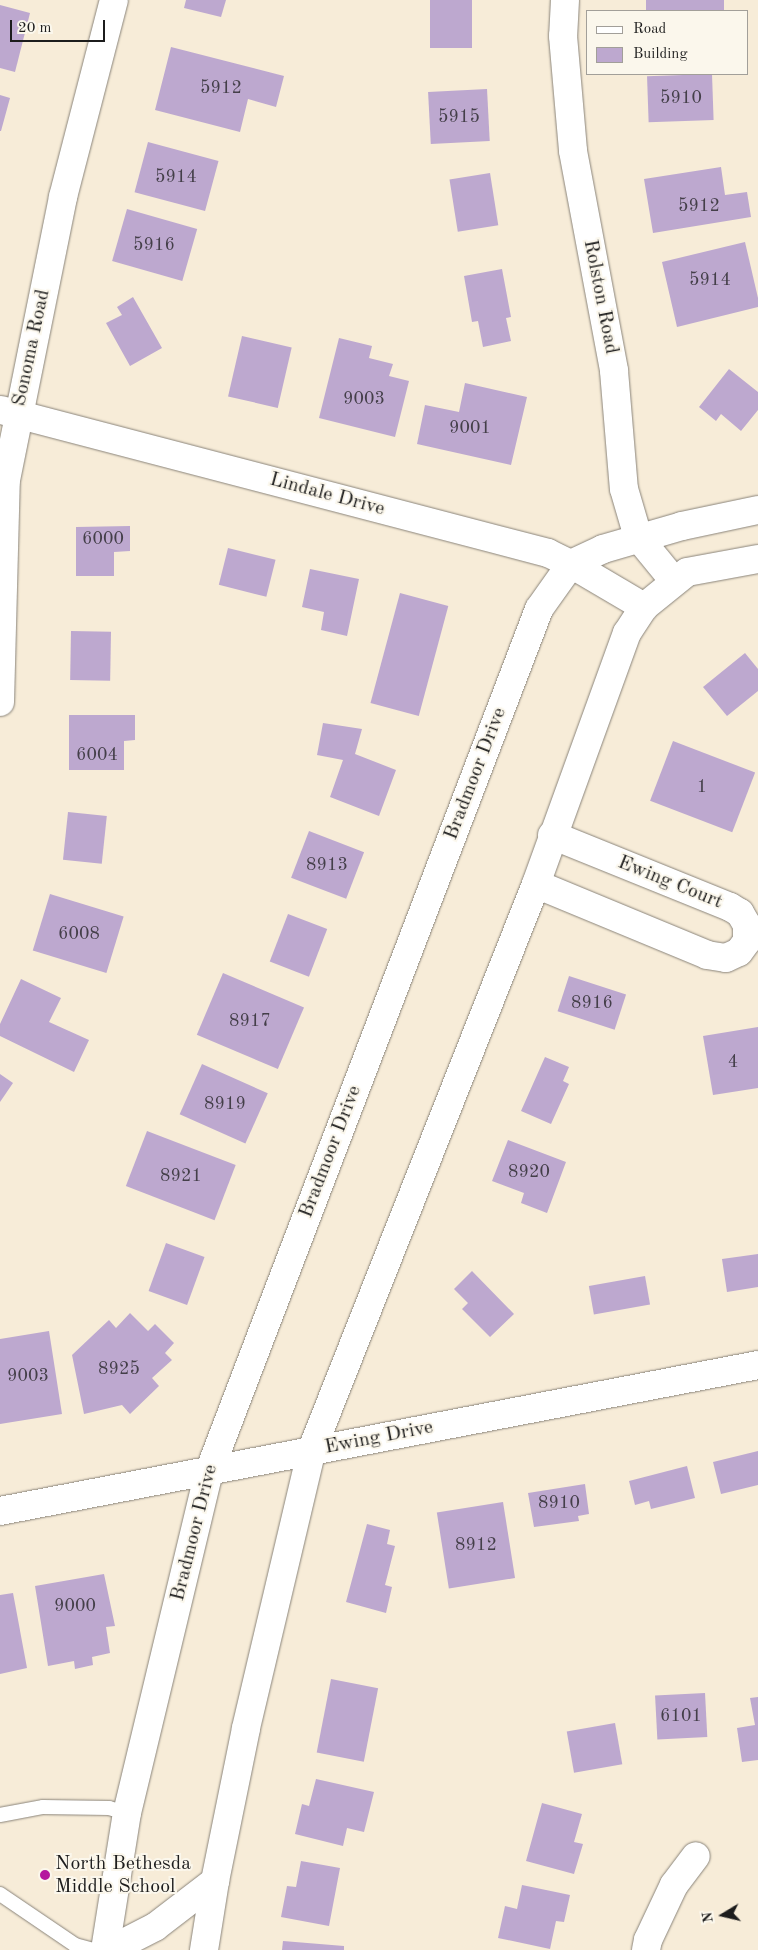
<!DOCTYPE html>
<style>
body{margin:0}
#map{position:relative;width:758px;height:1950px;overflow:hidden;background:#f7ecd8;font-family:"Old Standard TT",serif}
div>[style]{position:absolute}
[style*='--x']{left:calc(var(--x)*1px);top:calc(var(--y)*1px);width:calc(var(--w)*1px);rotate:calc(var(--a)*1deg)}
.building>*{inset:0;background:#bda8cf;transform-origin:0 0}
.roads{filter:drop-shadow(0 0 1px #8a847a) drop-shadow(0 0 1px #8a847a)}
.lane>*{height:14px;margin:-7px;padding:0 7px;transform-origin:7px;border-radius:7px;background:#fff}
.street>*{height:28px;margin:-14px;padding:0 14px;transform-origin:14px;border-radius:14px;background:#fff}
.dots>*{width:14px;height:14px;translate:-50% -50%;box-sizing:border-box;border:2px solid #fbf7ec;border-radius:50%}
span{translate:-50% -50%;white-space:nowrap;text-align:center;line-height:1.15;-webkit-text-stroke:4px #fbf7ec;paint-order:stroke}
.number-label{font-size:18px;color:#443f49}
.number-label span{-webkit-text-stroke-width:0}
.street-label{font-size:20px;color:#1c1c1c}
.poi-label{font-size:20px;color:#1c1c1c}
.left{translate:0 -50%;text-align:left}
.legend{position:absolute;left:586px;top:10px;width:162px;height:65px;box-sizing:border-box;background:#fbf7ec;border:1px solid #a29f99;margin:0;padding:6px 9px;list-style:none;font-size:15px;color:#1c1c1c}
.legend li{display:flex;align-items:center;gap:10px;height:25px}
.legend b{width:25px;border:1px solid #a29f99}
.north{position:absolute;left:698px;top:1890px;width:50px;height:50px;-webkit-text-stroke:4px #fbf7ec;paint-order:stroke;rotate:261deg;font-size:14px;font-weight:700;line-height:20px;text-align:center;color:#1c1c1c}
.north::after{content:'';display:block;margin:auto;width:18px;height:22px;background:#1c1c1c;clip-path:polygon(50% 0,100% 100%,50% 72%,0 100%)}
.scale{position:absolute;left:10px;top:20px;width:95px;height:22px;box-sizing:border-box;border:2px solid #1c1c1c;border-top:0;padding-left:6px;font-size:15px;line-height:18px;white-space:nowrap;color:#1c1c1c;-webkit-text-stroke:4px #fbf7ec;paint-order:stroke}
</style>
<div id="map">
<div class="building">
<i style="clip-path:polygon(186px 0,226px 0,221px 17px,184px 8px)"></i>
<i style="left:430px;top:0;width:42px;height:48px"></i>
<i style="left:646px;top:0;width:78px;height:11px"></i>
<i style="clip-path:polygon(0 5px,30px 13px,15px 72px,0 68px)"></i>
<i style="clip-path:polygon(171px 47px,284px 76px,276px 107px,248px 99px,240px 132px,155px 110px)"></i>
<i style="left:712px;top:74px;width:46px;height:65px;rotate:88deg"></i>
<i style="left:487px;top:89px;width:52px;height:59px;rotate:87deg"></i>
<i style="clip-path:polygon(0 95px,10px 98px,1px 131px,0 131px)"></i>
<i style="left:148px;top:142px;width:73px;height:52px;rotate:15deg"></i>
<i style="clip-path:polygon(721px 167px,725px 195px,747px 192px,751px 217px,653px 233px,644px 179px)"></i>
<i style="left:490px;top:173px;width:53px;height:41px;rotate:81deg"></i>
<i style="left:127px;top:209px;width:73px;height:54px;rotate:16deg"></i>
<i style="clip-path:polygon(745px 242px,758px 298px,758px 307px,677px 327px,662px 262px)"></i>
<i style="clip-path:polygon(502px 269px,511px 317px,506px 318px,511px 341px,483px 347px,478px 321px,472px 322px,464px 276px)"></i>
<i style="clip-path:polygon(133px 297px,162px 348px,130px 366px,106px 323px,122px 315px,117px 307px)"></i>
<i style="left:242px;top:336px;width:51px;height:62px;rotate:13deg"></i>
<i style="clip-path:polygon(339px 338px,372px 346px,369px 358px,393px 364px,389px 376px,409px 381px,395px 437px,319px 418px)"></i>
<i style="clip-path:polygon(729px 369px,758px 392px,758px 410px,741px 431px,721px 414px,716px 421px,699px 407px)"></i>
<i style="clip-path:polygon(465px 383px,527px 397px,511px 465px,417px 444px,425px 405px,459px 412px)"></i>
<i style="clip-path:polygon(130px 526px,130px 551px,114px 552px,114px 576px,76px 576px,76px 527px)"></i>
<i style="left:228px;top:548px;width:49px;height:38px;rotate:14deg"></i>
<i style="clip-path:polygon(310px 569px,359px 579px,347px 636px,321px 630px,324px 612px,302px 607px)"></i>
<i style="left:400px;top:593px;width:50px;height:114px;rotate:15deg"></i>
<i style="left:71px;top:631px;width:40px;height:49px;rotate:1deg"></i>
<i style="clip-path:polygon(745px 653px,758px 669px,758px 691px,727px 716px,703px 687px)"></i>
<i style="clip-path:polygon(69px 715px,135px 715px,135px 740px,124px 741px,124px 770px,69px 770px)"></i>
<i style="clip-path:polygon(323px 723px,362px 729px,355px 754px,396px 770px,379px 816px,330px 797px,343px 760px,317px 755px)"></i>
<i style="left:673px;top:741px;width:88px;height:64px;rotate:21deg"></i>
<i style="left:68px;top:812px;width:39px;height:48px;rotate:6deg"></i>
<i style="left:309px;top:831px;width:59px;height:50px;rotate:21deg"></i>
<i style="left:50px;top:894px;width:77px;height:59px;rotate:17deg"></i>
<i style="left:288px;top:914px;width:42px;height:51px;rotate:21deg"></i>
<i style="left:223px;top:973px;width:88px;height:67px;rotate:23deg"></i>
<i style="left:569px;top:976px;width:60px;height:37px;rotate:18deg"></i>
<i style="clip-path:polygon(21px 979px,61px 998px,49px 1022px,89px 1040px,74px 1072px,0 1036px,0 1024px)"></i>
<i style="clip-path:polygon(758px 1027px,758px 1088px,713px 1095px,703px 1036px)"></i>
<i style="clip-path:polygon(545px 1057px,569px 1067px,563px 1081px,569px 1084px,551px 1124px,521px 1111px)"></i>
<i style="left:202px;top:1064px;width:72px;height:55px;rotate:24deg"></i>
<i style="clip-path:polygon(0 1074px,13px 1083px,0 1102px)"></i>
<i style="left:147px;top:1131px;width:95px;height:59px;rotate:21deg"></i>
<i style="clip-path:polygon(508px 1140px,566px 1162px,547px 1213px,521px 1203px,524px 1193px,492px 1181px)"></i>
<i style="left:166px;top:1243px;width:41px;height:51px;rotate:20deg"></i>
<i style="clip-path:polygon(758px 1254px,758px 1287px,727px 1292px,722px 1259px)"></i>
<i style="clip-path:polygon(472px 1271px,514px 1314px,490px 1337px,462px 1309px,468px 1303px,454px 1289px)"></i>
<i style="left:645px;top:1276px;width:29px;height:57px;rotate:80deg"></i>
<i style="clip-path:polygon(130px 1313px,148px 1331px,155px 1324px,174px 1343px,165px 1353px,172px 1360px,152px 1378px,159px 1386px,130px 1414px,122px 1405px,84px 1414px,72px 1355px,109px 1320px,116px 1328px)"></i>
<i style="clip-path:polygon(49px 1331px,62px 1414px,0 1424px,0 1339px)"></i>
<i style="clip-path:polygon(758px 1451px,758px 1485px,721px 1494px,713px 1462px)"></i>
<i style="clip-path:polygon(687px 1466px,695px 1498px,651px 1509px,649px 1501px,635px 1505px,629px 1481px)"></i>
<i style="clip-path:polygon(585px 1484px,589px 1514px,578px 1516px,579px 1521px,534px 1527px,528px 1493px)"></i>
<i style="left:503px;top:1502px;width:77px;height:67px;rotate:81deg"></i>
<i style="clip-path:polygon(367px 1524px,390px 1530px,387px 1544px,395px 1546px,385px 1585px,392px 1587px,386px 1613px,346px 1602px)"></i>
<i style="clip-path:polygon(104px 1574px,115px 1626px,106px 1627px,110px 1653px,92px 1657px,93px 1665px,75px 1669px,74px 1661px,48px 1666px,35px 1586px)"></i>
<i style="clip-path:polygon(13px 1593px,27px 1668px,0 1674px,0 1595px)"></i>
<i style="left:331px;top:1679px;width:48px;height:75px;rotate:11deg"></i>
<i style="left:705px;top:1693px;width:44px;height:50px;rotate:87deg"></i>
<i style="clip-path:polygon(758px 1697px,758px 1760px,742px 1762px,737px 1728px,755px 1725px,750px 1698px)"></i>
<i style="left:615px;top:1723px;width:42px;height:49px;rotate:80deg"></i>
<i style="clip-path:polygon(316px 1779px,374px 1792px,364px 1832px,347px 1828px,343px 1846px,295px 1834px,302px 1804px,309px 1806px)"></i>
<i style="clip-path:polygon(542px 1803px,582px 1814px,574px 1842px,583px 1844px,574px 1874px,526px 1861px)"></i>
<i style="clip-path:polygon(301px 1861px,340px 1868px,329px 1926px,281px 1917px,287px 1886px,296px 1887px)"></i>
<i style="clip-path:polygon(522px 1885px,570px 1895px,564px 1922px,556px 1921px,550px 1949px,498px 1938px,505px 1906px,517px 1909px)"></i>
<i style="clip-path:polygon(283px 1941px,344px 1946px,344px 1950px,282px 1950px)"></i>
</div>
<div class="roads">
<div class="lane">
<i style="--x:0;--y:1815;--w:44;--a:-10.5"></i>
<i style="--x:43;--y:1807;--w:66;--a:0.9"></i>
<i style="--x:109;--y:1808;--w:19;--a:16"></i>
<i style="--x:0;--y:1894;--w:91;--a:34.2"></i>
<i style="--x:75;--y:1945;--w:20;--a:15"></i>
</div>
<div class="street">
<i style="--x:565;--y:0;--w:36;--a:93"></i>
<i style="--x:563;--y:36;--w:115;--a:85"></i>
<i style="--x:573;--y:151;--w:224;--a:79.4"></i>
<i style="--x:614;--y:371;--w:118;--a:85.2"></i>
<i style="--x:624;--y:489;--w:50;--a:73.7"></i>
<i style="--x:638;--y:537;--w:57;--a:50.7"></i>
<i style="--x:1;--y:410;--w:565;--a:14.65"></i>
<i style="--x:548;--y:553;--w:25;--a:26"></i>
<i style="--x:571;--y:564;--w:85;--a:30.5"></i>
<i style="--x:0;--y:702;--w:222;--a:-88.5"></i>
<i style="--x:6;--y:480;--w:289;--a:-78.6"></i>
<i style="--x:63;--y:197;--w:203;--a:-75.5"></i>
<i style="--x:536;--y:884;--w:185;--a:22.5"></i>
<i style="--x:707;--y:955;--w:19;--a:9"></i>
<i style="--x:726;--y:958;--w:14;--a:-25"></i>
<i style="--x:739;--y:952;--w:14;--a:-54"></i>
<i style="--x:747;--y:941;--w:16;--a:-90"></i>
<i style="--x:747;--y:925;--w:14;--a:-120"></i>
<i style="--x:740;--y:913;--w:12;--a:-149"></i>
<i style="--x:730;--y:907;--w:192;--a:-158"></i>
<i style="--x:0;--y:1511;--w:772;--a:-10.9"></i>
<i style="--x:105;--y:1950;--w:139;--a:-80.9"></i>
<i style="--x:127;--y:1813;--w:351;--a:-76.5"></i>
<i style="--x:209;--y:1472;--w:924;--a:-69.07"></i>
<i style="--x:539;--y:609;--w:55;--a:-54.6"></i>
<i style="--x:571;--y:564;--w:35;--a:-25"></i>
<i style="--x:603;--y:549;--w:82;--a:-16.2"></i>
<i style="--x:682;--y:526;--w:78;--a:-11.9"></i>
<i style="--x:110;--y:1950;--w:51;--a:-27.1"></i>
<i style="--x:155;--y:1927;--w:76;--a:-37.5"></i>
<i style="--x:204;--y:1950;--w:70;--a:-80.9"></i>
<i style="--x:215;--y:1881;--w:156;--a:-78.5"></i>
<i style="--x:246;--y:1728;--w:284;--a:-76.7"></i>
<i style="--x:311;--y:1452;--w:611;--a:-68.39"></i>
<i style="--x:536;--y:884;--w:267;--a:-70.1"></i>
<i style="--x:627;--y:633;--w:31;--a:-57"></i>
<i style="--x:644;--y:607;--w:55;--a:-39.1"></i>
<i style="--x:687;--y:572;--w:72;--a:-10.4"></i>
<i style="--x:646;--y:1950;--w:10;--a:-79"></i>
<i style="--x:648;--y:1940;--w:61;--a:-64.7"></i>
<i style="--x:674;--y:1885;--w:36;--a:-53"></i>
</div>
</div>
<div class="dots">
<i style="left:45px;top:1875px;background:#b5179e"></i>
</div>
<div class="number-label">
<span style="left:221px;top:88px">5912</span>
<span style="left:681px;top:98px">5910</span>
<span style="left:459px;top:117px">5915</span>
<span style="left:176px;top:177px">5914</span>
<span style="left:699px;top:206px">5912</span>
<span style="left:154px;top:245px">5916</span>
<span style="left:710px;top:280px">5914</span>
<span style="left:364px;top:399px">9003</span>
<span style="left:470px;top:428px">9001</span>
<span style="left:103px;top:539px">6000</span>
<span style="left:97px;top:755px">6004</span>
<span style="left:702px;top:787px">1</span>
<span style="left:327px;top:865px">8913</span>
<span style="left:79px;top:934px">6008</span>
<span style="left:592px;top:1003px">8916</span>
<span style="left:250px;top:1021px">8917</span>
<span style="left:733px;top:1062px">4</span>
<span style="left:225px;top:1104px">8919</span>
<span style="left:529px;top:1172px">8920</span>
<span style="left:181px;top:1176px">8921</span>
<span style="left:119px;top:1369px">8925</span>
<span style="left:28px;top:1376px">9003</span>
<span style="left:559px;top:1503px">8910</span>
<span style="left:476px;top:1545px">8912</span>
<span style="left:75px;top:1606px">9000</span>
<span style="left:681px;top:1716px">6101</span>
</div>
<div class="street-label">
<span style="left:600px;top:297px;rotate:79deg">Rolston Road</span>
<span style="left:32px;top:348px;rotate:-78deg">Sonoma Road</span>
<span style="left:327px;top:495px;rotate:15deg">Lindale Drive</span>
<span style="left:476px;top:774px;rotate:-69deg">Bradmoor Drive</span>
<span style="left:670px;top:883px;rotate:22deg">Ewing Court</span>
<span style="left:331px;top:1152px;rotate:-69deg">Bradmoor Drive</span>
<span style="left:379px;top:1438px;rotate:-11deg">Ewing Drive</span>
<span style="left:195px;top:1533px;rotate:-76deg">Bradmoor Drive</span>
</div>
<div class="poi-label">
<span class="left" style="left:55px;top:1876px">North Bethesda<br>Middle School</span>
</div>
<ul class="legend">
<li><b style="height:6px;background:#fff"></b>Road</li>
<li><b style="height:14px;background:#bda8cf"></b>Building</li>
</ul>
<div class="north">N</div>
<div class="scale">20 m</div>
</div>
